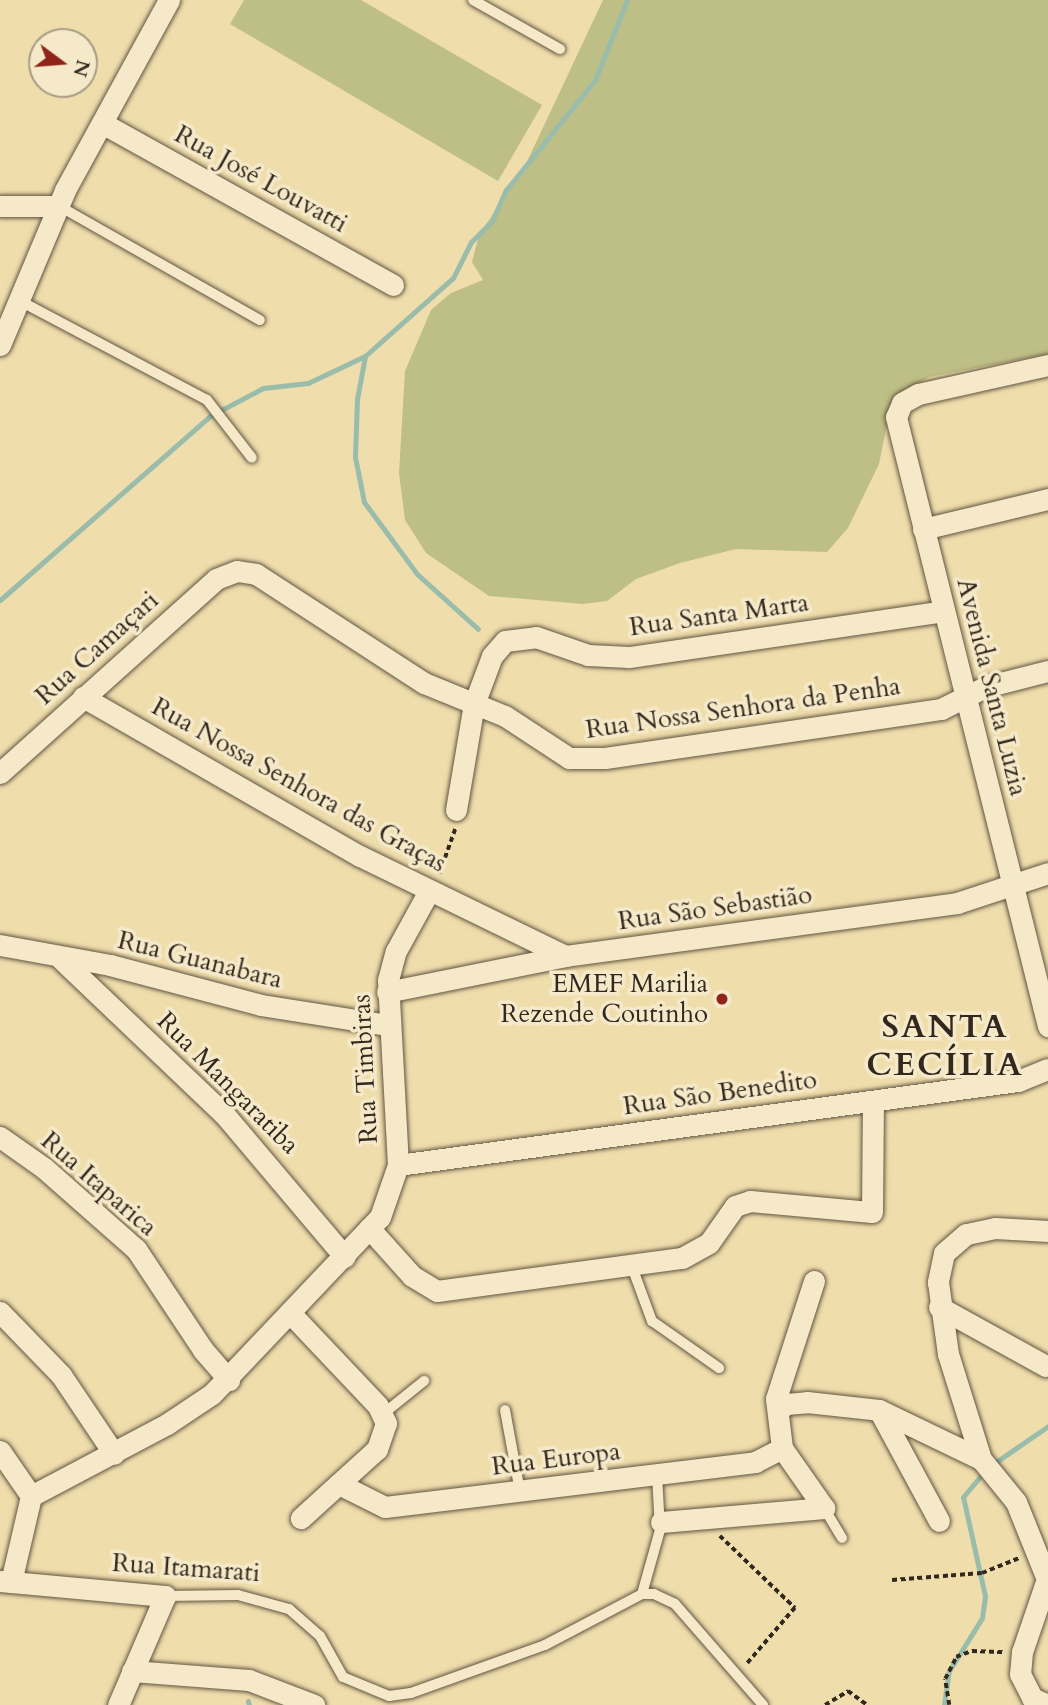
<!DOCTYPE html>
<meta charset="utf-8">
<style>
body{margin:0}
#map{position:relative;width:1048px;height:1705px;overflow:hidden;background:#efddac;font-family:Cardo,serif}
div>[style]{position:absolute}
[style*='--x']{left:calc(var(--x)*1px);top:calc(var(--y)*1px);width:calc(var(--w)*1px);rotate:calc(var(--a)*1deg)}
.green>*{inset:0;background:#bebf86}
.stream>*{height:5px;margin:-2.5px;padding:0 2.5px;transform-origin:2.5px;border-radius:2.5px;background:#9abcab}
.path>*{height:3.5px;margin-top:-1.75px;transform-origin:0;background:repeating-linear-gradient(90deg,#33281e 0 5px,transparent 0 8.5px)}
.roads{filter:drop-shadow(0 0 2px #625542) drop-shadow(0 0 2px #625542)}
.lane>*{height:10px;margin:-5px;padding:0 5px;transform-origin:5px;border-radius:5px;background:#f5e9c9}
.street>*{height:21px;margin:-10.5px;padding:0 10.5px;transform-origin:10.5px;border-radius:10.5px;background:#f5e9c9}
.dots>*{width:19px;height:19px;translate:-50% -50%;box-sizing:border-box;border:4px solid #f5e9c9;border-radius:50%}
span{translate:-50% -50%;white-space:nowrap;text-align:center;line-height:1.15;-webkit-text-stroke:7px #f5e9c9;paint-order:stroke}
.street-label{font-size:26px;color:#33281e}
.poi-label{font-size:26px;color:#33281e}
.right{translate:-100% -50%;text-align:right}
.district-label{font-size:33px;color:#33281e;font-weight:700;letter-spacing:2px}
.north{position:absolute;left:28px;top:28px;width:70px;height:70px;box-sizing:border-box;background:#f5e9c9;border:2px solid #a79c85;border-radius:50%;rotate:106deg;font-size:19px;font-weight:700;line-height:28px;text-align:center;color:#33281e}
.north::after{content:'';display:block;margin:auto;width:24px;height:32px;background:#8f2418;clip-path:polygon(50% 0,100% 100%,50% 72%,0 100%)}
</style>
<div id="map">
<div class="green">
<i style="clip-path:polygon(244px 0,361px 0,542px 105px,498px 181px,230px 24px)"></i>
<i style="clip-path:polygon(603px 0,1048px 0,1048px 354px,929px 377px,892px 399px,879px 464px,848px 528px,827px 552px,736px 549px,680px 563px,636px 579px,607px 601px,583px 604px,489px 596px,426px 553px,405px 520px,399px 473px,405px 371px,431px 310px,451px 293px,483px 280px,472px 262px,479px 235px,524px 168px)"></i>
</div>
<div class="stream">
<i style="--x:365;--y:356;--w:44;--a:100.5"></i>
<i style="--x:357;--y:399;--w:58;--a:92"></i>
<i style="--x:355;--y:457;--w:46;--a:78.7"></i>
<i style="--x:364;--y:502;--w:89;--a:53.6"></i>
<i style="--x:417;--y:574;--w:82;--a:42"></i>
<i style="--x:0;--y:600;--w:279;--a:-41.2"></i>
<i style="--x:210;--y:416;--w:60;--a:-27.8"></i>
<i style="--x:263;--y:388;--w:45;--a:-6.3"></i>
<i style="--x:308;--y:383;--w:63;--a:-25.3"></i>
<i style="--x:365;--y:356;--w:118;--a:-41.6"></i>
<i style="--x:453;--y:278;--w:40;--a:-63.4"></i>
<i style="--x:471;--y:242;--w:30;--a:-45"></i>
<i style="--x:492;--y:221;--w:34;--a:-66"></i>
<i style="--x:506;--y:190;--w:141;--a:-51"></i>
<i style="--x:595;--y:80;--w:86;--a:-68.2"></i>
<i style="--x:993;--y:1464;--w:67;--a:-34.6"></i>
<i style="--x:248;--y:1701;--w:4;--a:76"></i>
<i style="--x:944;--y:1705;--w:34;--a:-82"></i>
<i style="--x:949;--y:1671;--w:62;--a:-58.1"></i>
<i style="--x:982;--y:1618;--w:22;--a:-82"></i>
<i style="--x:985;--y:1596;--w:101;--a:-102.5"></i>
<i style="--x:963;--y:1497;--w:35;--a:-50"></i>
</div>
<div class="path">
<i style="--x:439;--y:874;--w:48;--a:-70.4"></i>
<i style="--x:720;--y:1536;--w:104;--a:43.8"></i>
<i style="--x:795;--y:1608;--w:74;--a:130.6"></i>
<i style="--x:892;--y:1580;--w:90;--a:-4.4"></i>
<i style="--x:982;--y:1573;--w:40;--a:-22"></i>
<i style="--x:825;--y:1705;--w:27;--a:-31"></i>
<i style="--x:848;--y:1691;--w:24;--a:36"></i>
<i style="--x:949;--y:1705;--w:26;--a:-99"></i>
<i style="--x:945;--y:1679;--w:25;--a:-63"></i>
<i style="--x:956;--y:1657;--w:17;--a:-21"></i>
<i style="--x:972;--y:1651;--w:34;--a:2"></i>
</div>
<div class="roads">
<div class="lane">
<i style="--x:473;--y:0;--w:100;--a:29.4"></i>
<i style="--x:59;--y:206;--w:231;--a:29.6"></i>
<i style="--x:22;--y:302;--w:209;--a:27.9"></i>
<i style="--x:207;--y:400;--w:73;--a:52.2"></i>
<i style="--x:632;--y:1267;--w:58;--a:69.7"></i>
<i style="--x:652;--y:1321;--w:82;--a:35"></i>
<i style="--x:505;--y:1410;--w:83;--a:79.6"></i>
<i style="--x:383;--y:1414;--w:53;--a:-38.8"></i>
<i style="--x:824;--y:1508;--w:35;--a:59"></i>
<i style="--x:642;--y:1594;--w:66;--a:-74.3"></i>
<i style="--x:660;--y:1530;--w:56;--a:-93.1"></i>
<i style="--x:165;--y:1596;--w:73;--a:-0.8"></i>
<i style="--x:238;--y:1595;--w:53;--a:15.4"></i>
<i style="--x:289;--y:1609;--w:41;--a:41.1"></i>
<i style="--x:320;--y:1636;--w:47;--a:60.7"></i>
<i style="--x:343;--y:1677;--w:50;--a:22.4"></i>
<i style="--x:389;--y:1696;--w:22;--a:-8"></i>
<i style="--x:411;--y:1693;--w:142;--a:-19.7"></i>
<i style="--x:545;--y:1645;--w:110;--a:-27.7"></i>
<i style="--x:642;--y:1594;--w:12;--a:0"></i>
<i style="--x:654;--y:1594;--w:23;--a:25"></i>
<i style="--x:675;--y:1604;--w:134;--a:48.9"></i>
</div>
<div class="street">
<i style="--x:102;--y:123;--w:333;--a:29.1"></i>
<i style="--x:0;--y:206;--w:59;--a:0"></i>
<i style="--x:0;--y:345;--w:168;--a:-67.2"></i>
<i style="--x:65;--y:190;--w:217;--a:-61.3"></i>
<i style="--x:1048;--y:365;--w:133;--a:167.4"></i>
<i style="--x:918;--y:394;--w:18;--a:151"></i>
<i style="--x:902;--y:403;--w:15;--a:113"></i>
<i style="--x:896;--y:417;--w:628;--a:75.99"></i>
<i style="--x:923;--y:529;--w:129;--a:-13.5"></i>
<i style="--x:83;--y:697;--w:319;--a:29.9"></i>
<i style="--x:360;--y:856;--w:228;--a:26"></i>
<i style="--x:0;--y:773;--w:290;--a:-41.9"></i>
<i style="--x:216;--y:579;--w:22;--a:-21"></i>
<i style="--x:237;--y:571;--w:19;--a:9"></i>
<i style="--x:256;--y:574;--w:200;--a:33"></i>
<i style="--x:424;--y:683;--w:87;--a:22.2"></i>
<i style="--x:505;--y:716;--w:77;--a:33.3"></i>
<i style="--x:569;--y:758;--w:36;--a:0"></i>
<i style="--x:605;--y:758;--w:340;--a:-8.3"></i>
<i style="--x:941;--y:709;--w:49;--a:-26.6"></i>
<i style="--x:985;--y:687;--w:65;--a:-14.3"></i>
<i style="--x:456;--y:810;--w:108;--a:-80.4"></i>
<i style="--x:474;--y:704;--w:51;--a:-69.4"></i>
<i style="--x:492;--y:656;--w:20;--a:-49"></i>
<i style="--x:505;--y:641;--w:31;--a:-7"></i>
<i style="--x:536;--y:637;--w:55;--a:19.1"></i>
<i style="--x:588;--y:655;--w:41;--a:2.8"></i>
<i style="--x:629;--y:657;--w:318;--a:-8.3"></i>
<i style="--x:0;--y:945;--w:112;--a:10.3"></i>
<i style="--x:110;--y:965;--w:156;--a:14.8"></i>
<i style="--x:261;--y:1005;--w:128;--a:9"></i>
<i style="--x:61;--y:959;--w:225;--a:43.6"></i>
<i style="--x:224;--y:1114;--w:187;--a:49.8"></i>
<i style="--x:387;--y:992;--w:182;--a:-11.4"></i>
<i style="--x:565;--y:956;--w:396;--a:-7.7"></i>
<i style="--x:957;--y:903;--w:96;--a:-18.2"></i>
<i style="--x:0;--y:1137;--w:54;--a:35.2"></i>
<i style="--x:44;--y:1168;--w:123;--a:41.4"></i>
<i style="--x:136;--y:1249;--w:121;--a:56.4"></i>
<i style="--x:203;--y:1350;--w:40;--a:49"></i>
<i style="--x:398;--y:1165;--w:626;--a:-7.72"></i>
<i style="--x:1018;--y:1081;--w:32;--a:-22"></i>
<i style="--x:369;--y:1228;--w:64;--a:48.1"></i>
<i style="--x:412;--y:1276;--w:29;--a:31"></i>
<i style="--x:437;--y:1291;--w:247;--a:-7.7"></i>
<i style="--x:682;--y:1258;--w:31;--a:-29"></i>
<i style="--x:709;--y:1243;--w:45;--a:-54.9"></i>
<i style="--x:735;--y:1206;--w:16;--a:-18"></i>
<i style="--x:750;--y:1201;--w:122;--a:5.2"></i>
<i style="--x:872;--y:1212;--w:111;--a:-89.5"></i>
<i style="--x:1048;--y:1231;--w:53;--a:-176.8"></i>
<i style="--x:995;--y:1228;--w:30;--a:168"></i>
<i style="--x:966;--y:1234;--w:29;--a:139"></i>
<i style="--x:944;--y:1253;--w:30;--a:102"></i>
<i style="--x:938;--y:1282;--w:73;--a:82.1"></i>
<i style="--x:948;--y:1354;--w:110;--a:72.6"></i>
<i style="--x:981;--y:1459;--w:55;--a:50.9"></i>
<i style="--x:1016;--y:1502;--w:83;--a:68.1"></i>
<i style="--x:1047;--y:1579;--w:77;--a:108.9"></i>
<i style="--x:1022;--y:1652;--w:22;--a:95"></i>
<i style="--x:1020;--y:1674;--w:27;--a:63"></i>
<i style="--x:1032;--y:1698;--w:17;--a:24"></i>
<i style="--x:814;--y:1281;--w:124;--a:107.9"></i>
<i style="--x:776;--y:1399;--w:49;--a:83"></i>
<i style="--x:782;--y:1448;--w:73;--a:55"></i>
<i style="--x:939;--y:1307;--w:122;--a:28.9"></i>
<i style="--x:0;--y:1312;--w:88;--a:45.9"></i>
<i style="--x:61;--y:1375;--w:95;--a:56.1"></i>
<i style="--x:292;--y:1315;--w:125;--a:46.6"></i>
<i style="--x:378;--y:1406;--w:19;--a:65"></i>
<i style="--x:386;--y:1423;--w:28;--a:109"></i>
<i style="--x:377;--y:1449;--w:103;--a:137.8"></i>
<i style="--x:779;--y:1410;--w:9;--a:-41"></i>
<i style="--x:786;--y:1404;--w:21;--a:-5"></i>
<i style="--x:807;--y:1402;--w:72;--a:6.3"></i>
<i style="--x:879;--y:1410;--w:113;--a:25.7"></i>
<i style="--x:879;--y:1410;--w:126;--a:61.6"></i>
<i style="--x:0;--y:1451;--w:55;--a:55.4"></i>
<i style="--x:339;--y:1484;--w:51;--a:26.6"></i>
<i style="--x:385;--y:1507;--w:373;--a:-6.9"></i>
<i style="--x:755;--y:1462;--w:30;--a:-27"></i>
<i style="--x:31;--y:1496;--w:154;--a:-27.9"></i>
<i style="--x:167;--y:1424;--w:54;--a:-33.7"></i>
<i style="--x:212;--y:1394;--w:244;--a:-46.5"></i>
<i style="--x:380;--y:1217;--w:55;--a:-70.9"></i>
<i style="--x:398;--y:1165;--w:185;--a:-93.1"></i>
<i style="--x:388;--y:980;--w:30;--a:-75"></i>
<i style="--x:396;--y:951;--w:68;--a:-61.2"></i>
<i style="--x:661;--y:1522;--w:164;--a:-4.9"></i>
<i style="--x:0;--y:1581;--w:166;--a:5.2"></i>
<i style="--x:165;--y:1596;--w:119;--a:113.3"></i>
<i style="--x:11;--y:1582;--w:88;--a:-76.9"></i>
<i style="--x:132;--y:1671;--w:117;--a:4.4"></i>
<i style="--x:249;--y:1680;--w:70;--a:21"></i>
</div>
</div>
<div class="dots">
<i style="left:722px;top:999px;background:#8f2418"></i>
</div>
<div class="street-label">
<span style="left:261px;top:179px;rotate:29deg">Rua José Louvatti</span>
<span style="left:719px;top:615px;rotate:-8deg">Rua Santa Marta</span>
<span style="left:97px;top:648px;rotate:-42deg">Rua Camaçari</span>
<span style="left:992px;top:687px;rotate:76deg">Avenida Santa Luzia</span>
<span style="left:743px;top:708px;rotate:-8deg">Rua Nossa Senhora da Penha</span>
<span style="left:299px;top:785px;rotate:29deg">Rua Nossa Senhora das Graças</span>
<span style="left:715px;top:908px;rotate:-8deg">Rua São Sebastião</span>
<span style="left:200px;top:960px;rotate:14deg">Rua Guanabara</span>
<span style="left:365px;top:1069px;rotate:-93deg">Rua Timbiras</span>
<span style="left:228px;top:1083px;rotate:45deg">Rua Mangaratiba</span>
<span style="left:720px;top:1093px;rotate:-8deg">Rua São Benedito</span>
<span style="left:99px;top:1184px;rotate:41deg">Rua Itaparica</span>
<span style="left:556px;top:1459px;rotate:-7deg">Rua Europa</span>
<span style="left:186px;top:1568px;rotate:4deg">Rua Itamarati</span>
</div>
<div class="poi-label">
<span class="right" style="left:708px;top:999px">EMEF Marilia<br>Rezende Coutinho</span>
</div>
<div class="district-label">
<span style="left:945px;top:1046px">SANTA<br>CECÍLIA</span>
</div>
<div class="north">N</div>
</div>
